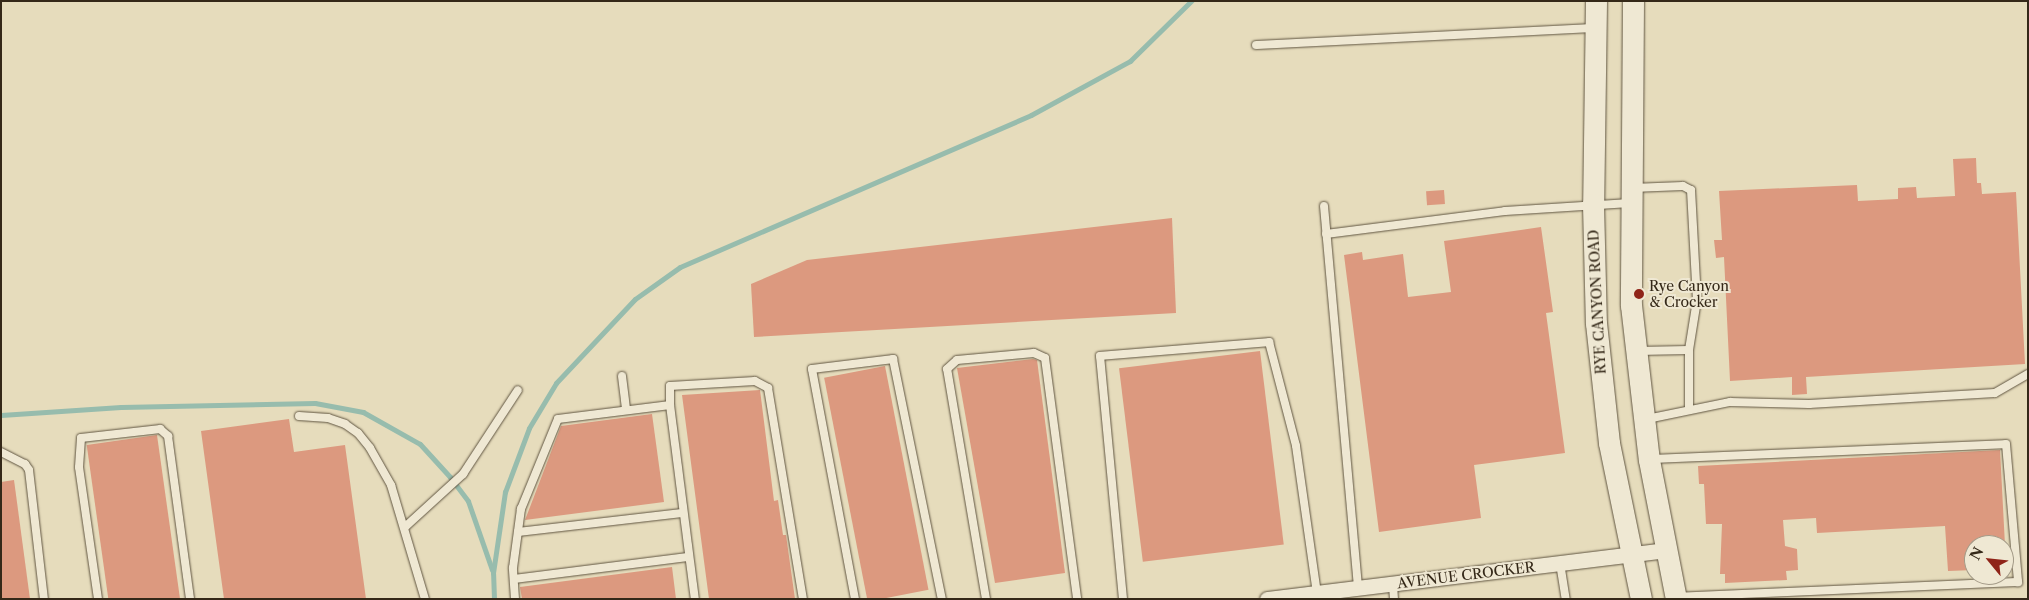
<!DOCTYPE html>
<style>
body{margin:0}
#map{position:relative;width:2029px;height:600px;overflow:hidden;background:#e6dcbc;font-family:"Libre Caslon Text",serif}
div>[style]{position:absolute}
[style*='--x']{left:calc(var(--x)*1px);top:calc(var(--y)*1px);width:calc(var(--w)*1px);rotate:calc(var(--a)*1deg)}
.stream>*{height:5px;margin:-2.5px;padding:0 2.5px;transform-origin:2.5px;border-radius:2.5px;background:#97bcad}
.building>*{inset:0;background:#dc997f;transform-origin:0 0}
.roads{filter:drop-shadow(0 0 1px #605541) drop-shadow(0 0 1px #605541)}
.lane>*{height:8px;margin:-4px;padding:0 4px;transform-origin:4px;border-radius:4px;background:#efe8d3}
.street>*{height:15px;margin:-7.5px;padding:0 7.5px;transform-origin:7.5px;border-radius:7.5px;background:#efe8d3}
.secondary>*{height:21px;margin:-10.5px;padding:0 10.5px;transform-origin:10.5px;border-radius:10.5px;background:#efe8d3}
.dots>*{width:14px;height:14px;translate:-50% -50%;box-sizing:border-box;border:2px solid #efe8d3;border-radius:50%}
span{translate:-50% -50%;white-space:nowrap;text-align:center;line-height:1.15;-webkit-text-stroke:4px #efe8d3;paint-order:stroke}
.poi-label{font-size:14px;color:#342818}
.left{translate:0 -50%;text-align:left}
.street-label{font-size:14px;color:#342818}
.frame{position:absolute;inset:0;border:2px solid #342818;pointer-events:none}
.north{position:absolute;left:1964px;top:535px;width:50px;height:50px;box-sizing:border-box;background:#efe8d3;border:1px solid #a49b88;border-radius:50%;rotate:298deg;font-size:14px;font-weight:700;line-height:20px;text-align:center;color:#342818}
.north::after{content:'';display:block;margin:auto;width:18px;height:22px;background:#8f2418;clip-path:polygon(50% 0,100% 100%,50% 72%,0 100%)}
</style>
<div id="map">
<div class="stream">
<i style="--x:1;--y:415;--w:120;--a:-3.8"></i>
<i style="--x:121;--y:407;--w:194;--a:-1.2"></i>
<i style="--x:315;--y:403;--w:49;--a:10.6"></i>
<i style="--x:363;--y:412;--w:65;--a:29.3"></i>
<i style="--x:420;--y:444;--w:45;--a:47.7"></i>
<i style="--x:450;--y:477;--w:30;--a:53"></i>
<i style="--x:468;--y:501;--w:73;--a:70.8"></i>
<i style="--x:494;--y:599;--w:26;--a:-92"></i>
<i style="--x:493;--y:573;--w:82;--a:-81.6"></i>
<i style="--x:505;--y:492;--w:68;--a:-69.4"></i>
<i style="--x:529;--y:428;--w:52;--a:-59"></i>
<i style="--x:556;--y:383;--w:115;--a:-46.8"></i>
<i style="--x:635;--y:299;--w:55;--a:-35.4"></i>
<i style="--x:680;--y:267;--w:382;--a:-23.4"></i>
<i style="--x:1031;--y:115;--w:113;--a:-28.6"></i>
<i style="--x:1130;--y:61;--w:86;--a:-44.5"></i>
</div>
<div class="building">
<i style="clip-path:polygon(1976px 158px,1977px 183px,1981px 183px,1982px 194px,2016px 192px,2025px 364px,1806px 377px,1807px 394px,1792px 395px,1792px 377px,1730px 381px,1724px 257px,1716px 258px,1714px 240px,1722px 240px,1719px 191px,1857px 185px,1858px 201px,1898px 199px,1898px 188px,1916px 187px,1917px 198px,1955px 196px,1953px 159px)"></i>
<i style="left:1444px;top:190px;width:14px;height:18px;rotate:86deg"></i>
<i style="clip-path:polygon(1172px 218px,1176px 313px,754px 337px,751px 284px,807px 260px)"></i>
<i style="clip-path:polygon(1541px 227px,1553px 312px,1546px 313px,1565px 453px,1474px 465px,1481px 518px,1379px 532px,1344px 255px,1362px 252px,1363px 260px,1403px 254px,1408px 297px,1451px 292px,1444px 241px)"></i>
<i style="left:1260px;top:351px;width:195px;height:142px;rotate:83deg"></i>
<i style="clip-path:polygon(1033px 359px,1037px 360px,1065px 573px,995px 583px,957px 368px)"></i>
<i style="left:885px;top:366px;width:228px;height:62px;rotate:79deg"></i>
<i style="clip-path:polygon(760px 390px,774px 501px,778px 500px,783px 535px,786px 535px,795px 599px,709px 599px,682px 395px)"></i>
<i style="clip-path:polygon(652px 414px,664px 502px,525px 520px,561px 426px)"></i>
<i style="clip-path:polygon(289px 419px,294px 452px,345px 445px,366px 599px,224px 599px,201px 431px)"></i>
<i style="left:157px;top:435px;width:165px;height:71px;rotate:82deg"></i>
<i style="clip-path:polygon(2000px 450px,2005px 545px,1974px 545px,1974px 570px,1948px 571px,1945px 526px,1817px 533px,1816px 518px,1783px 520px,1785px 546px,1797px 549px,1798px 570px,1786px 571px,1787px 580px,1725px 583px,1725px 574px,1720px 574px,1722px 524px,1706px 524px,1704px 484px,1699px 484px,1698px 466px)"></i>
<i style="clip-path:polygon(14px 480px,30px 599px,1px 599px,1px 482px)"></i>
<i style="clip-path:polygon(672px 567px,676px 599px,522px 599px,520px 587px)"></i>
</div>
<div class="roads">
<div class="lane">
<i style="--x:1256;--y:45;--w:338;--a:-2.9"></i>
<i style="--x:1632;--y:188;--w:51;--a:-2.2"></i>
<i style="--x:1683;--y:186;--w:9;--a:27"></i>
<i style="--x:1691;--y:190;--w:110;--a:86.9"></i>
<i style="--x:1697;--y:300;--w:51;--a:99.1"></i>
<i style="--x:1689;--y:350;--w:60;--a:90"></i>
<i style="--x:1324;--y:206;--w:385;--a:84.9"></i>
<i style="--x:1326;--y:234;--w:180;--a:-7.3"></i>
<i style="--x:1505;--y:211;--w:125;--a:-3.7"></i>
<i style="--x:1637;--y:351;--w:52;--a:-1.1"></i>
<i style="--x:622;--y:376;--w:34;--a:83"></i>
<i style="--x:670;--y:405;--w:196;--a:82.7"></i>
<i style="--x:299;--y:416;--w:29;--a:4"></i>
<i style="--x:328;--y:418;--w:18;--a:19"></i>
<i style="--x:345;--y:424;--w:16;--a:35"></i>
<i style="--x:358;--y:433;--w:19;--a:51"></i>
<i style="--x:370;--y:448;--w:43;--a:60.4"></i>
<i style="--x:391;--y:485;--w:119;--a:73.4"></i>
<i style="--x:1647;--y:419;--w:85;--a:-11.6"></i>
<i style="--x:1730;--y:402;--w:79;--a:1.5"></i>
<i style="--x:1809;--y:404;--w:186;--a:-3.4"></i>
<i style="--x:1995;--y:393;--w:38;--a:-30"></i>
<i style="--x:1;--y:452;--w:27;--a:27"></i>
<i style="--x:25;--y:464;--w:7;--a:56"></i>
<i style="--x:29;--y:470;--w:130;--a:83.4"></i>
<i style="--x:1650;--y:459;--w:356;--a:-2.4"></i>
<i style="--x:2006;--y:444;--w:139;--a:85"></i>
<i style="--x:2018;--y:582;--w:341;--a:177.5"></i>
<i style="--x:405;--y:527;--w:79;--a:-42.4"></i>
<i style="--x:463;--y:474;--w:100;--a:-56.8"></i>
<i style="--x:518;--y:532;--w:165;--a:-6.6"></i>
<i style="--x:1560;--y:563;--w:36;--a:81"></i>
<i style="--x:514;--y:579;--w:175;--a:-7.2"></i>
<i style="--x:1393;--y:585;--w:14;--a:86"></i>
<i style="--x:98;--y:599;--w:133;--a:-98.2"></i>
<i style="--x:79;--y:467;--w:29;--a:-86"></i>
<i style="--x:81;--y:438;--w:80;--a:-6.5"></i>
<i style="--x:160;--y:429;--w:11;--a:41"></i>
<i style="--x:168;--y:436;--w:164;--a:82.3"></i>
<i style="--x:515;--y:599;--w:31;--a:-94"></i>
<i style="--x:513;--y:568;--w:60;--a:-82.3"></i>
<i style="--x:521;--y:509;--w:97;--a:-67.7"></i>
<i style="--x:558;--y:419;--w:113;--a:-7.1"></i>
<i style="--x:670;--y:405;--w:19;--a:-90"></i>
<i style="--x:670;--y:386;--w:85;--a:-3.4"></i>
<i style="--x:755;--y:381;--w:15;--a:28"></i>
<i style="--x:768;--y:388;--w:214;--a:80.6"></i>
<i style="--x:855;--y:599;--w:234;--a:-100.6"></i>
<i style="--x:812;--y:369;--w:82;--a:-7"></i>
<i style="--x:893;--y:359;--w:245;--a:78.5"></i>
<i style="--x:986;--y:599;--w:233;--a:-99.6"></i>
<i style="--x:947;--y:369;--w:13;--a:-42"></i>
<i style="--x:957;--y:360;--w:77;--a:-5.2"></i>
<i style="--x:1034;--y:353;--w:12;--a:24"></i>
<i style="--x:1045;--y:358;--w:243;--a:82.4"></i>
<i style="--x:1123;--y:599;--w:244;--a:-95.4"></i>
<i style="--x:1100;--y:356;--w:170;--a:-4.7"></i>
<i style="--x:1269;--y:342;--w:107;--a:75.4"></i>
<i style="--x:1296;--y:446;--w:148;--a:81.9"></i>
</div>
<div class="street">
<i style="--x:1267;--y:599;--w:401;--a:-7"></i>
</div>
<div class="secondary">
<i style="--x:1596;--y:1;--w:203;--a:90.8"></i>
<i style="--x:1593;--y:204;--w:119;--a:88.6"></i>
<i style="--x:1596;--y:323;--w:121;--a:83.8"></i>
<i style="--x:1609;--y:443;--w:159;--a:78.4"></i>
<i style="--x:1633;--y:1;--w:304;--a:90.4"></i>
<i style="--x:1631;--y:305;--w:156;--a:83.4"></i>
<i style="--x:1649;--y:460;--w:142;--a:79"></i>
</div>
</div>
<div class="dots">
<i style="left:1639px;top:294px;background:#8f2418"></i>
</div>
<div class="poi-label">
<span class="left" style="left:1649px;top:294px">Rye Canyon<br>&amp; Crocker</span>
</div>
<div class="street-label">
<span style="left:1597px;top:302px;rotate:-93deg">RYE CANYON ROAD</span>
<span style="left:1466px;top:575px;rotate:-7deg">AVENUE CROCKER</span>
</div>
<div class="frame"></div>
<div class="north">N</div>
</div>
